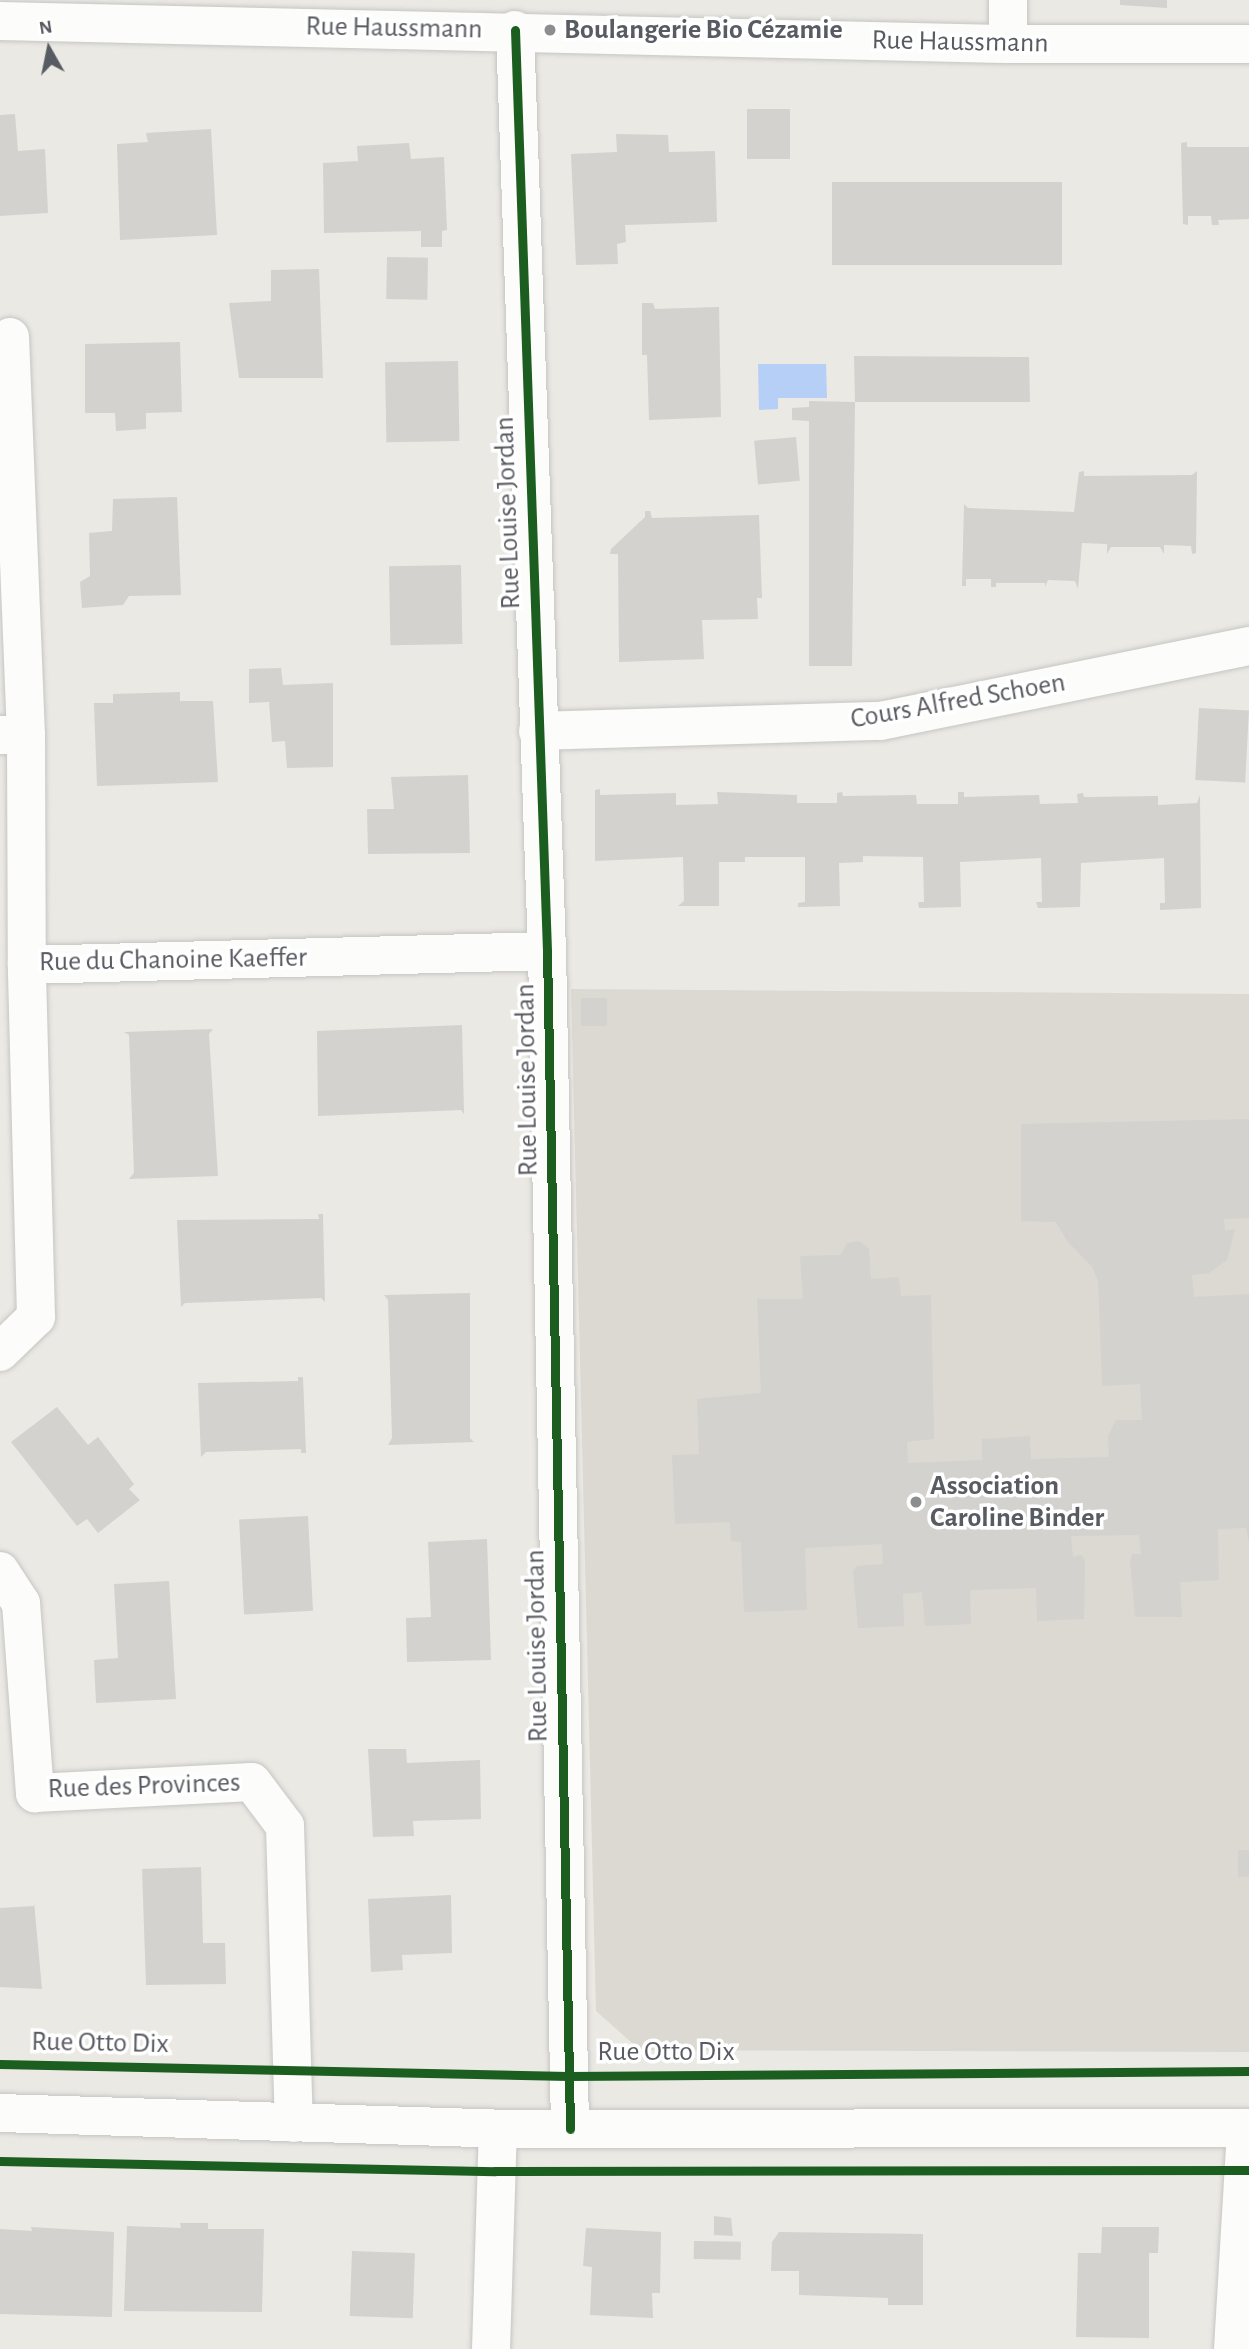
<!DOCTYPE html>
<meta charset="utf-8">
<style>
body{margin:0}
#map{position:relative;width:1249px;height:2349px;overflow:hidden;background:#eae9e3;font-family:"Alegreya Sans",sans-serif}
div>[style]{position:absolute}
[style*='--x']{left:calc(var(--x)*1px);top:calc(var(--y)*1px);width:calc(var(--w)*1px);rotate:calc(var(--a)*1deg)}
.education>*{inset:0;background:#dbd9d1}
.water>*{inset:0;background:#b5cff7}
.building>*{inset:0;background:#d3d2ce;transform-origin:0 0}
.roads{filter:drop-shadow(0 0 2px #c6c5c5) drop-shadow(0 0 2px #c6c5c5)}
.minor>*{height:38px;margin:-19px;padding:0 19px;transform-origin:19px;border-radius:19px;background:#fcfcfb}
.cycleway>*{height:9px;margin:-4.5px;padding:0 4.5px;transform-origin:4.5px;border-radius:4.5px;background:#1b5e20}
.dots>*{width:19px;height:19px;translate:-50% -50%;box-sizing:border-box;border:4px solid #fff;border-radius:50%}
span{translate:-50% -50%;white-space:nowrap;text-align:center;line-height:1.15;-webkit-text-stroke:7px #fff;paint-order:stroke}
.street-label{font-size:28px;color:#595b62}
.poi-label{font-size:28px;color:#595b62;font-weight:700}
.left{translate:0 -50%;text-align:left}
.north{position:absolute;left:14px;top:14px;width:70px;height:70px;-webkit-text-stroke:5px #fff;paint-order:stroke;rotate:351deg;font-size:19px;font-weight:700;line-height:28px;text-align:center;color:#595b62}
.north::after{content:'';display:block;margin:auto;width:24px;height:32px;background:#595b62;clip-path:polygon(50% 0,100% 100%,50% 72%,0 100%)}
</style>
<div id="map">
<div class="education">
<i style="clip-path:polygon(571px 989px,1249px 994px,1249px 2052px,640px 2050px,596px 2011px)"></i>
</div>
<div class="water">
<i style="clip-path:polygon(758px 364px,826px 364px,827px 398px,778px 398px,778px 409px,759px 410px)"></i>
</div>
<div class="building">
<i style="clip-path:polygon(1120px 0,1167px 0,1167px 8px,1120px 5px)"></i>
<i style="left:747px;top:109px;width:43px;height:50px"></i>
<i style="clip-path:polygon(15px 114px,18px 151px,45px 149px,48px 213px,0 216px,0 115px)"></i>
<i style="clip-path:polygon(211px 129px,217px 235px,120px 240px,117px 144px,148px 142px,146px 133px)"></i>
<i style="clip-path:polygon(616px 134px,668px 135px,669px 152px,715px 151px,717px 222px,625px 225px,626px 242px,617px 244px,618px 264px,576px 265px,571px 154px,617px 152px)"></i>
<i style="clip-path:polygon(1187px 142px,1187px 147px,1249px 147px,1249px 219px,1218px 220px,1219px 225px,1212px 225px,1211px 216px,1188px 216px,1188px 225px,1183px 224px,1181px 143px)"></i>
<i style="clip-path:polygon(409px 143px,411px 159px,444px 157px,447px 230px,442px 231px,442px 247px,421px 247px,421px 231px,324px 233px,323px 163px,358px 161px,357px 146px)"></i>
<i style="left:832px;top:182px;width:230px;height:83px"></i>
<i style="left:387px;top:257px;width:41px;height:42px;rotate:1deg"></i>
<i style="clip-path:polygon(319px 269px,323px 378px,239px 378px,229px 303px,271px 301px,271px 270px)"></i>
<i style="clip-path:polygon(642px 303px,653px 303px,655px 309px,719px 307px,721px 417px,649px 420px,647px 355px,642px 355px)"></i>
<i style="clip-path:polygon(180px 342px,182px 412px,146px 413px,146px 429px,116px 431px,115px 413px,85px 413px,85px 344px)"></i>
<i style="clip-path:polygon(854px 356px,1029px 357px,1030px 402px,855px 402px,852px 666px,809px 666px,809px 421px,792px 420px,792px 408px,809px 407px,809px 401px,855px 402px)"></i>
<i style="left:458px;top:361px;width:80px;height:73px;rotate:89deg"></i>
<i style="left:796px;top:437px;width:44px;height:42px;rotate:85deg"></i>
<i style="clip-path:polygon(1084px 471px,1084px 476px,1192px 475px,1197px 471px,1196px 553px,1192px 554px,1191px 546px,1164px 545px,1164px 554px,1160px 547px,1111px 547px,1107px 554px,1107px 544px,1082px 543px,1078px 589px,1075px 581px,1048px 580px,1045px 587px,1045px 583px,996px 583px,996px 587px,991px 587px,991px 579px,966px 579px,966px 586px,962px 586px,964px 504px,968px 508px,1074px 512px,1079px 472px)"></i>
<i style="clip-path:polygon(177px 497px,181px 595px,129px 596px,123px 605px,82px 608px,80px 582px,90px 576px,89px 533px,112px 531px,113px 499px)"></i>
<i style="clip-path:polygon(645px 511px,650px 511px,652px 518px,759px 515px,762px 598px,757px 598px,758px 619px,702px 620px,704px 659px,619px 662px,618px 554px,610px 554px,611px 549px,645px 517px)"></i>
<i style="left:461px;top:565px;width:79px;height:72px;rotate:89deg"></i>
<i style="clip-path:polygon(281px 668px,283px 685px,333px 683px,333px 767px,287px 768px,285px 741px,272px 742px,269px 702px,249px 703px,249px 669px)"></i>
<i style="clip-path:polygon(180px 692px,180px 701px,213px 701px,218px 782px,97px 786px,94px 703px,113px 703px,113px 694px)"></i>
<i style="left:1199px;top:708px;width:50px;height:72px;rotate:3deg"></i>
<i style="clip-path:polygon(468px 775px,470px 853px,368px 854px,367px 809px,394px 809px,391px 777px)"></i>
<i style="clip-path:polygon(600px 789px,600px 795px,676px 793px,676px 805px,718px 804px,717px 792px,797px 795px,797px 803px,837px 803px,837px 793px,842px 792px,843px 796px,916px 795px,917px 804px,958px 804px,958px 792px,964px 792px,964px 797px,1039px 795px,1040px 804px,1078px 803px,1077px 794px,1083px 793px,1084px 797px,1158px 796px,1158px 805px,1197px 803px,1200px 795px,1201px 908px,1160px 910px,1160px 903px,1165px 903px,1164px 858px,1081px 863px,1080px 907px,1038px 908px,1036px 902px,1042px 902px,1041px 858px,960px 862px,961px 907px,919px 908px,918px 902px,924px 902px,923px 857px,863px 856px,863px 862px,839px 863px,840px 906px,798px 907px,798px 903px,805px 902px,805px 857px,745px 857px,745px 862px,719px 862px,719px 906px,678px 906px,684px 901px,683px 857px,595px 861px,595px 790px)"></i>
<i style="left:581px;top:998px;width:26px;height:28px"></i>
<i style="clip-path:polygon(462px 1025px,464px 1114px,461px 1110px,318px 1116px,317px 1031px)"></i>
<i style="clip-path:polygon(213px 1029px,209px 1034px,218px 1176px,129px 1179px,134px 1173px,129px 1035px,124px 1032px)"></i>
<i style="clip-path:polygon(1249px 1119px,1249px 1218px,1224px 1219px,1225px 1231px,1235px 1229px,1227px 1260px,1209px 1273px,1192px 1275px,1194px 1297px,1249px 1294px,1249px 1543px,1246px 1528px,1218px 1529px,1219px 1580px,1180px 1582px,1182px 1617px,1135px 1617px,1130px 1561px,1132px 1554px,1141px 1554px,1139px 1535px,1071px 1536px,1073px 1557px,1082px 1555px,1085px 1562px,1084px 1619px,1037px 1621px,1036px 1588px,970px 1590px,971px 1624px,925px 1626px,922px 1592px,903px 1594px,904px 1626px,858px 1628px,853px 1571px,857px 1566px,883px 1564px,882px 1544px,805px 1548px,807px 1610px,744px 1612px,741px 1542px,731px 1541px,730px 1522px,675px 1524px,672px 1455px,699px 1454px,697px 1399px,761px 1393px,757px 1299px,803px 1299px,800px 1256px,841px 1255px,847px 1243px,859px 1241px,869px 1249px,871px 1279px,899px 1277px,901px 1296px,931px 1295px,934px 1439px,907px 1442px,908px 1463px,982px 1460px,982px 1439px,1030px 1436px,1031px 1459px,1109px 1457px,1108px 1436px,1116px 1420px,1142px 1420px,1140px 1384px,1102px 1386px,1098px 1280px,1092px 1267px,1067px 1241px,1056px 1222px,1021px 1221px,1021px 1124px)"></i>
<i style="clip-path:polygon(318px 1214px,323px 1214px,325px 1302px,321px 1298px,185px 1303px,181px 1307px,177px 1220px,319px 1219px)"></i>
<i style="clip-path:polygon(470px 1293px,470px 1438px,474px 1442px,388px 1445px,392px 1438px,388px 1300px,384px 1295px)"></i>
<i style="clip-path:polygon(298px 1377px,303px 1377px,306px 1453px,301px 1453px,301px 1449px,206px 1452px,201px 1457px,198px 1383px,298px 1381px)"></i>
<i style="clip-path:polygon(57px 1407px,88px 1445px,98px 1437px,134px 1484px,129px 1489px,140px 1500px,98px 1533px,87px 1519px,77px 1526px,11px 1442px)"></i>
<i style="left:308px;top:1516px;width:95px;height:69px;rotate:87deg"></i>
<i style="clip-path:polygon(487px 1539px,491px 1660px,407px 1662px,406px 1618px,431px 1617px,428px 1542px)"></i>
<i style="clip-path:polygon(169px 1581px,176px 1699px,96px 1703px,94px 1660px,118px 1658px,114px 1584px)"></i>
<i style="clip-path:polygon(368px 1749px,406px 1749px,407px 1763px,480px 1760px,481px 1819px,413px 1821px,414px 1836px,373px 1837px)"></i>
<i style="left:1249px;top:1850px;width:27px;height:11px;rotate:90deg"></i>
<i style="clip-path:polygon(201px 1867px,203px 1943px,225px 1943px,226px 1984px,146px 1985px,142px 1869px)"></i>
<i style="clip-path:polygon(451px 1895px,452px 1953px,402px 1955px,403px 1970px,371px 1972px,368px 1899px)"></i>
<i style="clip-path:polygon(34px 1902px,42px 1989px,0 1987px,0 1908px,34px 1906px)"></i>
<i style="clip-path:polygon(714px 2216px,731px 2218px,733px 2236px,714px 2235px)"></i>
<i style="clip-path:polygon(180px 2223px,208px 2223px,208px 2229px,264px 2229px,262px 2312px,124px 2311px,127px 2226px,181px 2228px)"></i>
<i style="clip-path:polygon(31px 2227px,114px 2232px,112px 2317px,0 2314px,0 2229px,32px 2231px)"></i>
<i style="clip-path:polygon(1102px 2227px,1159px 2227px,1158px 2253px,1149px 2253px,1149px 2338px,1076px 2337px,1078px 2253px,1101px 2253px)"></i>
<i style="clip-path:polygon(586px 2228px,661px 2232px,660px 2293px,652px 2293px,653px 2318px,590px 2315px,592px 2267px,583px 2266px)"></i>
<i style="clip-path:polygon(779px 2232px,923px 2234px,923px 2305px,888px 2305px,888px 2298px,799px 2295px,799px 2271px,771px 2271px,772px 2242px)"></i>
<i style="left:694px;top:2241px;width:47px;height:18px;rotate:1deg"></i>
<i style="left:352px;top:2251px;width:63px;height:65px;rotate:2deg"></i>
</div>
<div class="roads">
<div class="minor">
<i style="--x:1008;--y:0;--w:44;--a:90"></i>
<i style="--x:0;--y:21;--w:1008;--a:1.31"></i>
<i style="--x:1008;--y:44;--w:241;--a:0"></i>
<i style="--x:515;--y:30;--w:922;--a:88.01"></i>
<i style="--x:547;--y:951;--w:1178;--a:88.88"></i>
<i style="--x:10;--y:337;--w:398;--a:87.7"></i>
<i style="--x:538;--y:731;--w:342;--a:-1.7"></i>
<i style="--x:880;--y:721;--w:377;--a:-11.5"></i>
<i style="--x:0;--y:735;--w:26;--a:0"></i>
<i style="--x:26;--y:735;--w:230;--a:89.8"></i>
<i style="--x:27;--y:965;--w:520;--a:-1.54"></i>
<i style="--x:0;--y:1352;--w:50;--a:-44.2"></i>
<i style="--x:36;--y:1317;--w:352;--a:-91.5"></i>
<i style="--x:0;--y:1571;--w:38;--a:57"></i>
<i style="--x:21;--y:1603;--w:191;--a:85.8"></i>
<i style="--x:35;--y:1793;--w:217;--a:-2.9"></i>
<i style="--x:252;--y:1782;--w:55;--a:53.1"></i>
<i style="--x:285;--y:1826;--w:297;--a:88.3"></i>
<i style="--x:0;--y:2113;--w:498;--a:1.8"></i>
<i style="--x:498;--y:2129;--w:751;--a:-0.08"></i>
<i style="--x:491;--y:2349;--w:220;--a:-88.2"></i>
<i style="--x:1233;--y:2349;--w:221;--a:-86.6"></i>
</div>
</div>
<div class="cycleway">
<i style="--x:515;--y:30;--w:922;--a:88.01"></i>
<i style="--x:547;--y:951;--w:1178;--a:88.88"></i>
<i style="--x:0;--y:2064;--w:568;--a:1.21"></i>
<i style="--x:568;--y:2076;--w:681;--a:-0.42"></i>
<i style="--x:0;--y:2161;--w:495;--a:1.2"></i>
<i style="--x:495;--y:2171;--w:754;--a:-0.08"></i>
</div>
<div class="dots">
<i style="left:550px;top:30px;background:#8c8d8f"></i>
<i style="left:916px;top:1502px;background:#8c8d8f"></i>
</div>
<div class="street-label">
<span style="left:394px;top:28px;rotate:1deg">Rue Haussmann</span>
<span style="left:960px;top:42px;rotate:1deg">Rue Haussmann</span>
<span style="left:508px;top:513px;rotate:-92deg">Rue Louise Jordan</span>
<span style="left:958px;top:701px;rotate:-10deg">Cours Alfred Schoen</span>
<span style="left:173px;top:960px;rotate:-1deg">Rue du Chanoine Kaeffer</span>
<span style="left:527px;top:1080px;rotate:-91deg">Rue Louise Jordan</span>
<span style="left:537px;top:1646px;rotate:-91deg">Rue Louise Jordan</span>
<span style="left:144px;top:1786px;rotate:-2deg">Rue des Provinces</span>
<span style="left:100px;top:2043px;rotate:1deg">Rue Otto Dix</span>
<span style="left:666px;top:2052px">Rue Otto Dix</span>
</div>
<div class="poi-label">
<span class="left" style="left:564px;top:30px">Boulangerie Bio Cézamie</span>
<span class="left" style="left:930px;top:1502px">Association<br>Caroline Binder</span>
</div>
<div class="north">N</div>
</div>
